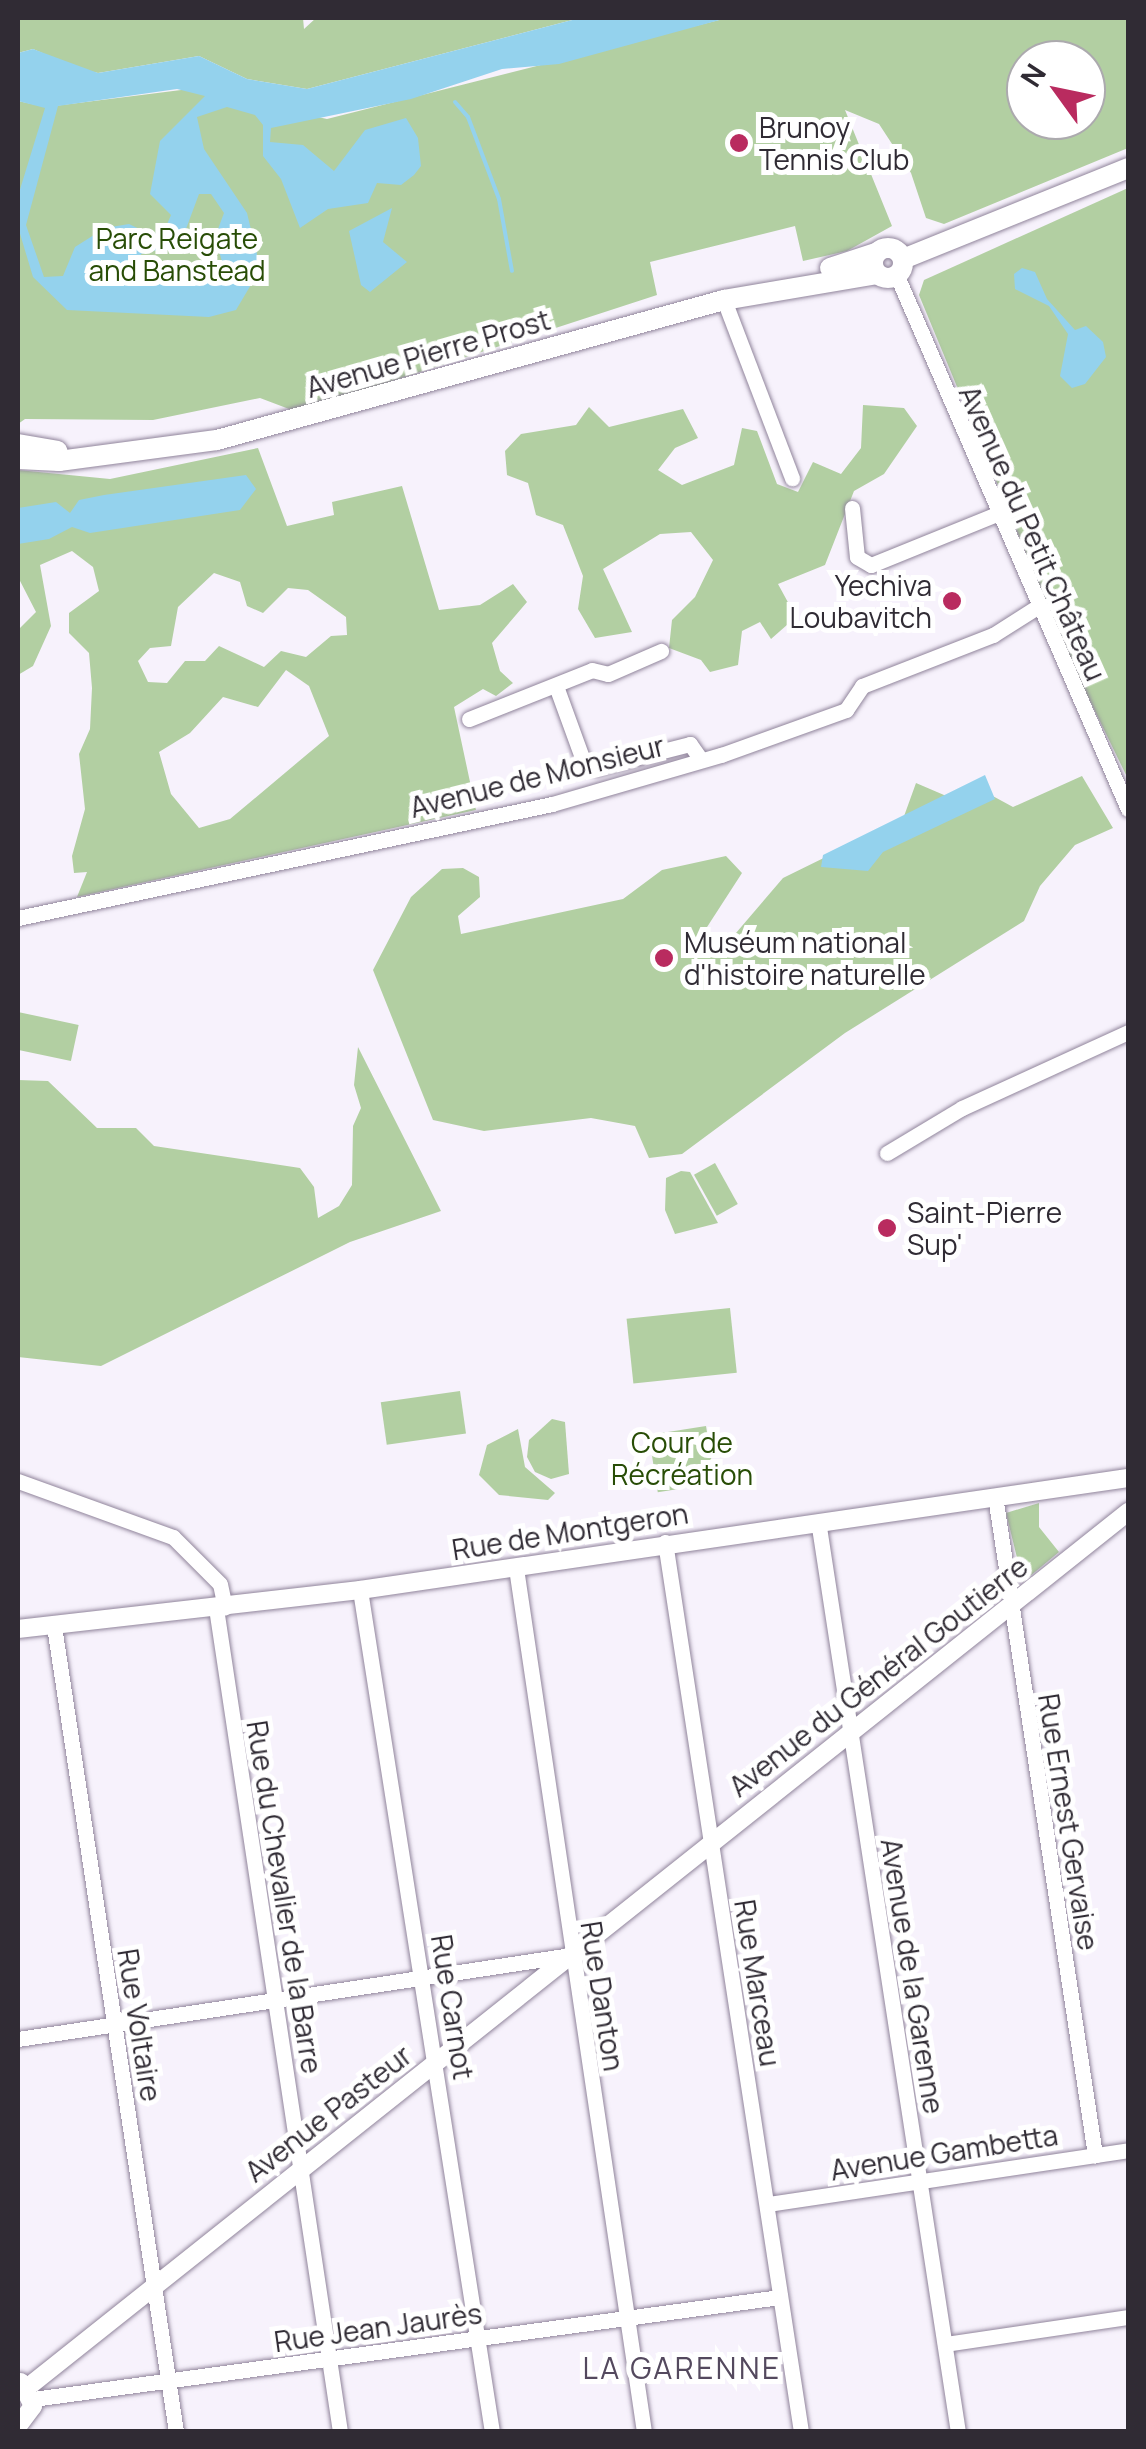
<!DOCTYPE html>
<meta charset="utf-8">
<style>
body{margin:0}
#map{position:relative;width:1146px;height:2449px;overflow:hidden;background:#f7f2fc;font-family:Manrope,sans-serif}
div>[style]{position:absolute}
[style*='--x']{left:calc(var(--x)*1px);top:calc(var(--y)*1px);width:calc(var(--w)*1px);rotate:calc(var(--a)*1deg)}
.green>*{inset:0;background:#b2cfa2;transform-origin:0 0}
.water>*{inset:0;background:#94d2ed}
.stream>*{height:4px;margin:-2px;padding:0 2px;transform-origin:2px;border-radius:2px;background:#94d2ed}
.roads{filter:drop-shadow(0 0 2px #90849b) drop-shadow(0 0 2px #90849b)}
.minor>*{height:15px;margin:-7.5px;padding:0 7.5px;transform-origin:7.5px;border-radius:7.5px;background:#fff}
.tertiary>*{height:18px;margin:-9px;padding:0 9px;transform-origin:9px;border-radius:9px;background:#fff}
.secondary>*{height:20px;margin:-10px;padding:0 10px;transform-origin:10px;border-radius:10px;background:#fff}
.secondary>.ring{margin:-10px;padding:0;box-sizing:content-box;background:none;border:20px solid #fff;border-radius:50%}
.dots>*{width:28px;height:28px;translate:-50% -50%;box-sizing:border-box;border:5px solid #fff;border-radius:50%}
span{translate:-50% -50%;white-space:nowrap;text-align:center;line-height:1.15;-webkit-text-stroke:10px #fff;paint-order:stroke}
.poi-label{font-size:28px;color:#302b34}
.left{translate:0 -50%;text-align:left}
.right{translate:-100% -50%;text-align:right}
.park-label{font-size:28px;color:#284d06}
.street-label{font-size:28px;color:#302b34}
.neighbourhood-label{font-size:30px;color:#54495e;letter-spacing:2.5px}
.frame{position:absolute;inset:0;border:20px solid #302b34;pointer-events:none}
.north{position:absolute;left:1006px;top:40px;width:100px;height:100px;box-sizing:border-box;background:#fff;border:2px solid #acaaae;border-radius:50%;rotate:303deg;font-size:28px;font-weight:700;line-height:40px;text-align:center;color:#302b34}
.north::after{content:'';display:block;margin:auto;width:35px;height:45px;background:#b92b5f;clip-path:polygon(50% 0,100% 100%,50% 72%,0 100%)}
</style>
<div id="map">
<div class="green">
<i style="clip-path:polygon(18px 18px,303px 18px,304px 29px,316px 18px,580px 18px,307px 89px,247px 79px,199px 56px,98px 73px,76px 68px,33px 49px,18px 53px)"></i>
<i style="clip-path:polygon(evenodd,727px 18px,1128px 18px,1128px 148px,944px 224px,926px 218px,911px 173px,879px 124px,845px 110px,892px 226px,847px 251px,803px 261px,795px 226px,650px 262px,657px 295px,297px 412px,260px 398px,153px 420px,25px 419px,18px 424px,18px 101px,46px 107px,189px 89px,327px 119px,727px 18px,1026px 60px,1086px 60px,1086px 120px,1026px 120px,1026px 60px)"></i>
<i style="clip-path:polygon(1128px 188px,1128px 779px,1071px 662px,919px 295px,924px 280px)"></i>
<i style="clip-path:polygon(863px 405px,904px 408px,917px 426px,884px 474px,854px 491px,825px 565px,778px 584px,796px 617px,771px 639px,760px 622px,742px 631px,738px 665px,710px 672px,701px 660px,669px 648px,672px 620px,695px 597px,713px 560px,691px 532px,660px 534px,603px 569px,632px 632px,595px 638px,578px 609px,583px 576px,563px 525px,536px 515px,528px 483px,507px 475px,505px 451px,521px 434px,576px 425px,589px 407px,609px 427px,683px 409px,698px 438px,675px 448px,658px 470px,682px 485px,734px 465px,742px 428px,757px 431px,777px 484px,798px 492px,813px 462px,841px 474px,861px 448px)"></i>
<i style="clip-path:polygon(evenodd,258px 448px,287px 526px,334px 515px,332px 502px,402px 486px,439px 610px,480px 605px,513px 584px,527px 602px,492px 643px,500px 671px,513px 683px,496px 696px,483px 689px,454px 707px,476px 810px,77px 897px,87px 872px,74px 873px,72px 856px,85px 809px,79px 754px,90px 729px,92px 688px,89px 653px,69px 633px,69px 613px,99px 591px,93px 567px,72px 551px,40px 565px,51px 626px,33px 666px,18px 675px,18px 630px,36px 612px,18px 577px,18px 470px,110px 479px,258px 448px,214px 573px,240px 582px,247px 606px,263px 613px,288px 588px,308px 590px,346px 617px,347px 635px,331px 636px,306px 657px,281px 651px,264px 667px,219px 646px,205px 661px,185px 661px,167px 683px,148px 682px,138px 661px,150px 648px,171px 646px,178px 607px,214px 573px,258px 448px,286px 670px,309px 686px,329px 736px,230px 819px,199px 828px,171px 794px,159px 752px,190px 733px,223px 697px,258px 707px,286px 670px)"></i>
<i style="clip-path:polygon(1082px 776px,1113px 828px,1075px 845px,1040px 886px,1024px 921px,845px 1033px,682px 1154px,649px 1158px,635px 1126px,591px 1118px,484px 1131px,433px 1120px,373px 970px,411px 897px,442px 869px,463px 868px,479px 877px,480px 897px,458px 916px,461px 934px,623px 899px,662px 870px,726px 856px,742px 873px,698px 941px,724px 947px,783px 878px,903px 819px,916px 783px,951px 798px,978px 788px,1013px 807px)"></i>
<i style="left:18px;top:1012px;width:62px;height:37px;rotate:12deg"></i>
<i style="clip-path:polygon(358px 1047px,441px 1211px,350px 1242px,101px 1366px,18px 1357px,18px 1080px,48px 1081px,97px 1128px,136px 1128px,154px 1146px,300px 1168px,314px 1187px,318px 1218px,339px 1206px,352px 1185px,353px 1126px,361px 1108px,354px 1085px)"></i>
<i style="left:715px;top:1163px;width:47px;height:24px;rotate:61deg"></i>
<i style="clip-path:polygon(681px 1171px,690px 1172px,718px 1223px,675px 1234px,665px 1210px,666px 1178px)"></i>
<i style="left:730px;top:1308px;width:65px;height:104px;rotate:84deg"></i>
<i style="left:460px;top:1391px;width:43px;height:80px;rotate:82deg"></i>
<i style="clip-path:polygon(552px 1419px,565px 1422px,569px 1474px,551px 1479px,535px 1472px,527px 1457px,529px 1440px)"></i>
<i style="left:706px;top:1426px;width:58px;height:58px;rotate:81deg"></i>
<i style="clip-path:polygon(518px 1429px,525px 1467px,555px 1493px,548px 1500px,499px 1495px,479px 1475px,487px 1445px)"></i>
<i style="clip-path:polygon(1039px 1503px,1039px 1527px,1059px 1552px,1023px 1582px,1006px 1513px)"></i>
</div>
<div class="water">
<i style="clip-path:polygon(evenodd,580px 18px,727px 18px,559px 64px,502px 69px,411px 99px,271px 128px,270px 142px,303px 145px,334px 171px,365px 130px,406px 118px,418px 138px,421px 166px,414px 175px,401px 185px,377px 183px,368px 203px,328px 209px,300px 228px,281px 179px,263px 156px,263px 125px,255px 115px,227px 107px,197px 117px,204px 149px,247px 213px,257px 254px,258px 273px,236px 310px,209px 317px,67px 310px,33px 277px,18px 227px,18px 196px,45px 108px,18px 101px,18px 53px,33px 49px,98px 73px,199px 56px,247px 79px,307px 89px,580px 18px,177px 89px,205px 96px,160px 141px,150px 194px,171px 215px,165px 229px,152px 235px,129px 224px,105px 228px,75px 247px,63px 276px,44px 277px,26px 225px,58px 106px,177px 89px,580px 18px,199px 194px,211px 194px,224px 213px,215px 237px,223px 265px,201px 278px,140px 263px,141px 254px,161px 249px,186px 229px,199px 194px)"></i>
<i style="clip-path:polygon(392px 208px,383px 242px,407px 262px,370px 292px,361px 285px,349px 231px)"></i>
<i style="clip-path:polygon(1022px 268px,1035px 272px,1047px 299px,1075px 330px,1086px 326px,1103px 342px,1106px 357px,1085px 384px,1072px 388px,1060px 376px,1068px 334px,1049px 306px,1015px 289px,1014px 274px)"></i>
<i style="clip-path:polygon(246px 475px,256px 489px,240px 510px,90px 533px,72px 527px,49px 539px,18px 544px,18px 508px,56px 502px,70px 513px,79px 500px,104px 495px)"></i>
<i style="clip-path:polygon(985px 775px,995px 799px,883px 852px,868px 871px,821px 867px,823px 855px)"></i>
</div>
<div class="stream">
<i style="--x:455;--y:102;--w:20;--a:49"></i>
<i style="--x:468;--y:117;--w:88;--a:69.3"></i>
<i style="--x:499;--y:199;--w:73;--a:79.8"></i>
</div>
<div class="roads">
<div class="minor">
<i style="--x:897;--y:276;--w:581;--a:66.57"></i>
<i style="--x:724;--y:300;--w:191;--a:69.1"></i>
<i style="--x:852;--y:508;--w:49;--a:84.2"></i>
<i style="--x:857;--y:557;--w:16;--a:30"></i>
<i style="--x:871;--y:565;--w:138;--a:-22.1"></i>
<i style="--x:556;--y:686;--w:79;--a:70"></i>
<i style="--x:583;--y:760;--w:15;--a:32"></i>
<i style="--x:596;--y:768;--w:97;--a:-14.3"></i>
<i style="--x:690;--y:744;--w:19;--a:55"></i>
<i style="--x:469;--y:719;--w:132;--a:-21.7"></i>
<i style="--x:592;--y:670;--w:16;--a:14"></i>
<i style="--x:608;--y:674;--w:58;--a:-23.5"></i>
<i style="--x:18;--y:918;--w:546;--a:-12.05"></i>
<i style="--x:552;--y:804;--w:176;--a:-16.2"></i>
<i style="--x:721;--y:755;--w:133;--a:-19.8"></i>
<i style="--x:846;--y:710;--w:29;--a:-56"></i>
<i style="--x:862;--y:686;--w:141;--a:-21.3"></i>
<i style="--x:993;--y:635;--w:52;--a:-32.5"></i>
<i style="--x:887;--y:1153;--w:87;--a:-31"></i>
<i style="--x:962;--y:1108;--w:183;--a:-24.6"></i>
<i style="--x:18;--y:1481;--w:165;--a:19.9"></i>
<i style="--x:173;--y:1537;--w:66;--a:45"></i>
<i style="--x:220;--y:1584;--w:24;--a:78"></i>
<i style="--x:995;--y:1496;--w:667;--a:81.37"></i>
<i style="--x:819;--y:1527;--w:916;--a:81.27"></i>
<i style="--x:665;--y:1542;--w:900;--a:81.31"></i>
<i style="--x:516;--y:1568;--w:873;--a:81.57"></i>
<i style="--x:360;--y:1590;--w:852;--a:81.09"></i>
<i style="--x:216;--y:1608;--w:833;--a:81.44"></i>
<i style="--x:54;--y:1626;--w:815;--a:81.39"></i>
<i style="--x:18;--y:2039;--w:559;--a:-8.64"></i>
<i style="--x:768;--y:2204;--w:364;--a:-8.5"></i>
<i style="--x:945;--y:2344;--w:185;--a:-8.4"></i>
<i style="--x:33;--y:2399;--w:754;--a:-7.78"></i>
</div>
<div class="tertiary">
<i style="--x:18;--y:1629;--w:344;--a:-6.5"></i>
<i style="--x:360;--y:1590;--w:776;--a:-8.3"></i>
<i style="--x:28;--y:2387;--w:1406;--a:-38.5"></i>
<i style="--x:18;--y:2426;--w:25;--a:-53"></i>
<i style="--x:33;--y:2406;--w:27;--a:-117"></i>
</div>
<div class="secondary">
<i class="ring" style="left:873px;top:248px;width:10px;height:10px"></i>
<i style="--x:903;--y:259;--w:243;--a:-22"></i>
<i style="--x:830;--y:268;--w:48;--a:-18.1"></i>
<i style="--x:18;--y:444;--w:40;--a:10"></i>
<i style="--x:18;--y:459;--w:41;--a:2.8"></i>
<i style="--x:59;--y:461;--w:159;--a:-7.6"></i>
<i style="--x:217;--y:440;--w:526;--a:-15.44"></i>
<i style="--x:724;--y:300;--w:155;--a:-9.6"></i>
</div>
</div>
<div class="dots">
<i style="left:739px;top:143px;background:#b92b5f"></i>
<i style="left:952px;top:601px;background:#b92b5f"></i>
<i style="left:664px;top:958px;background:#b92b5f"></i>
<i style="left:887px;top:1228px;background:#b92b5f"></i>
</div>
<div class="poi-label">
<span class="left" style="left:759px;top:143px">Brunoy<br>Tennis Club</span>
<span class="right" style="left:932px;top:601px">Yechiva<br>Loubavitch</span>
<span class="left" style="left:684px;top:958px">Muséum national<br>d'histoire naturelle</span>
<span class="left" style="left:907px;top:1228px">Saint-Pierre<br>Sup'</span>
</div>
<div class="park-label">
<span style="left:177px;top:254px">Parc Reigate<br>and Banstead</span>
<span style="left:682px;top:1458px">Cour de<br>Récréation</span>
</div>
<div class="street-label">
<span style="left:428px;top:353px;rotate:-16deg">Avenue Pierre Prost</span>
<span style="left:1033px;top:533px;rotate:66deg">Avenue du Petit Château</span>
<span style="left:537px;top:776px;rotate:-14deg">Avenue de Monsieur</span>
<span style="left:570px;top:1531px;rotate:-9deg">Rue de Montgeron</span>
<span style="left:878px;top:1676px;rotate:-38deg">Avenue du Général Goutierre</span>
<span style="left:1069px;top:1822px;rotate:81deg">Rue Ernest Gervaise</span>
<span style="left:285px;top:1897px;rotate:81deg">Rue du Chevalier de la Barre</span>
<span style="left:913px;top:1976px;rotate:81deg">Avenue de la Garenne</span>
<span style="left:758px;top:1983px;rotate:81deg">Rue Marceau</span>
<span style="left:603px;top:1996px;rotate:81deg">Rue Danton</span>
<span style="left:453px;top:2007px;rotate:81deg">Rue Carnot</span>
<span style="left:140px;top:2025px;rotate:81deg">Rue Voltaire</span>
<span style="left:328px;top:2113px;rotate:-38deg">Avenue Pasteur</span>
<span style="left:944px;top:2152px;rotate:-9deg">Avenue Gambetta</span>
<span style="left:378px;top:2327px;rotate:-8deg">Rue Jean Jaurès</span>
</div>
<div class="neighbourhood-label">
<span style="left:682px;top:2368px">LA GARENNE</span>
</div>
<div class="frame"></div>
<div class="north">N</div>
</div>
